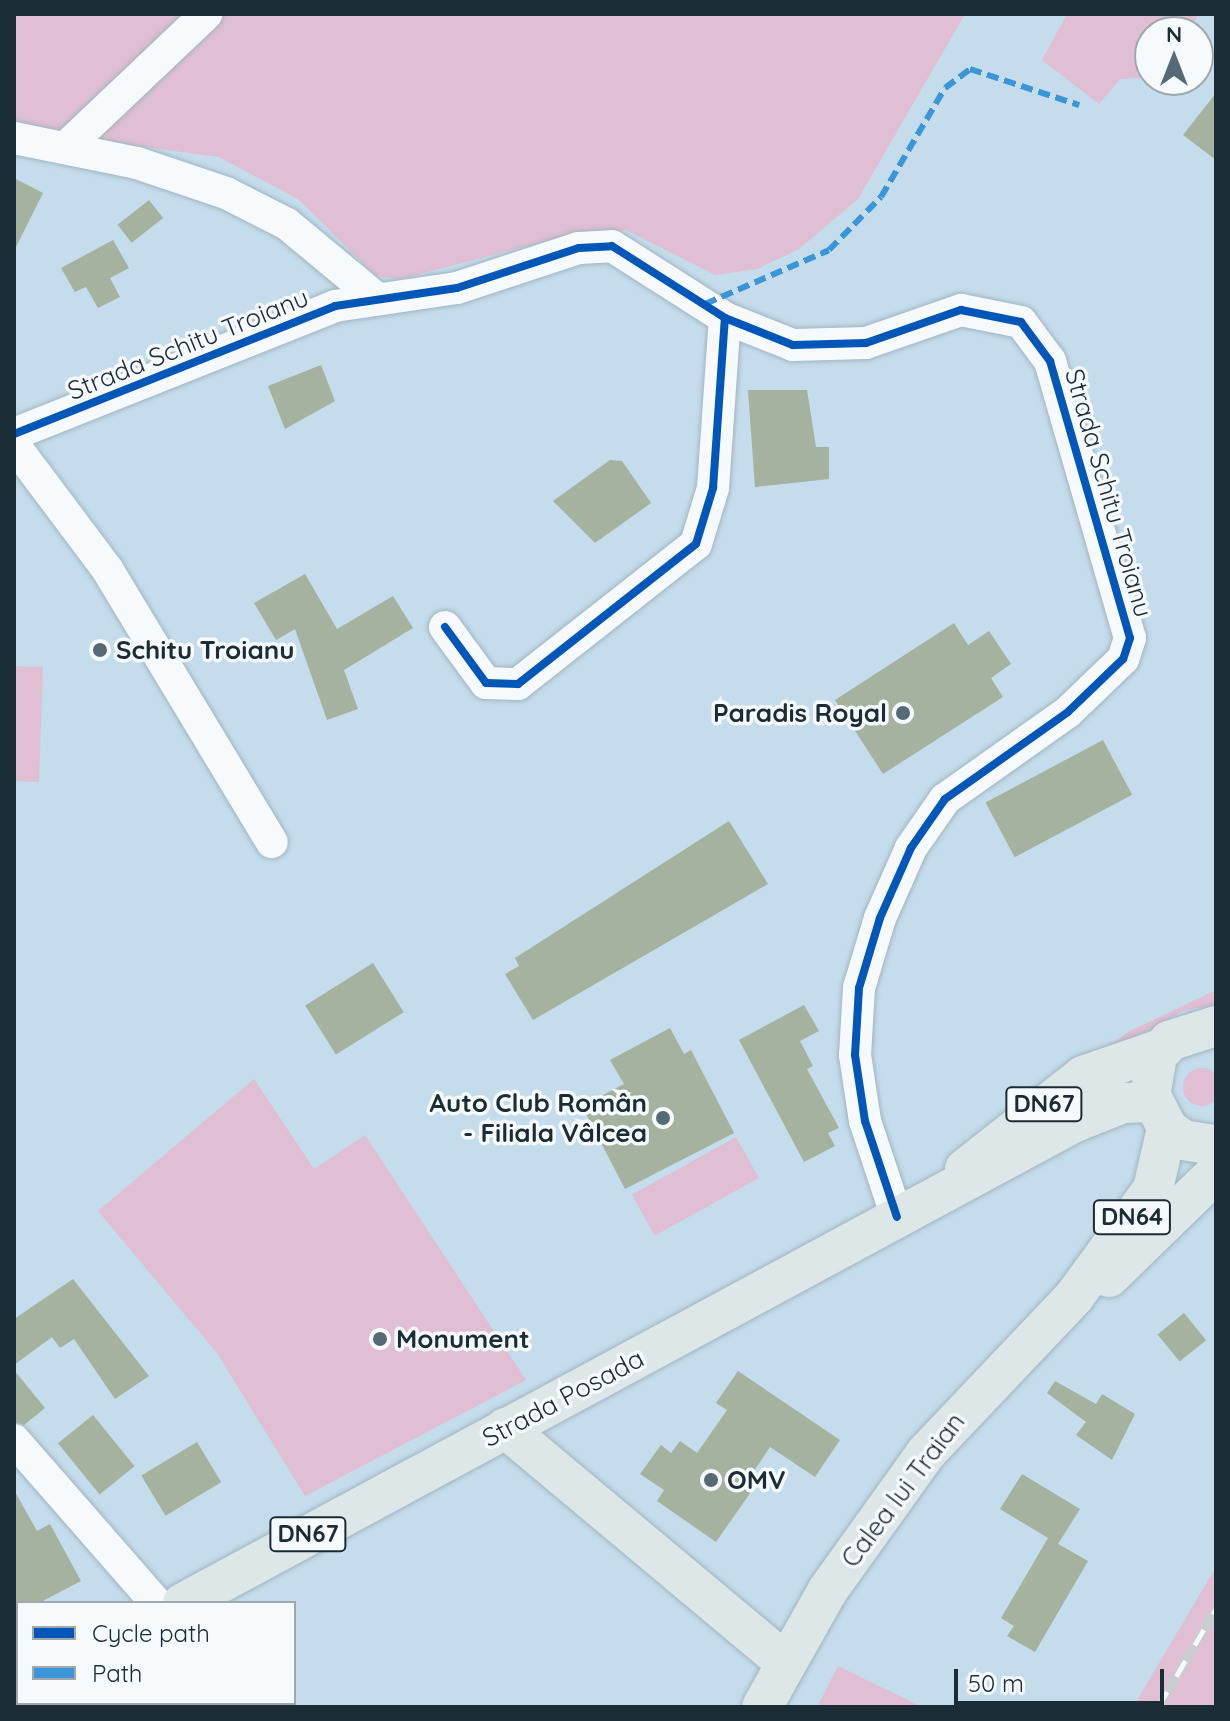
<!DOCTYPE html>
<meta charset="utf-8">
<style>
body{margin:0}
#map{position:relative;width:1230px;height:1721px;overflow:hidden;background:#c4dceb;font-family:Quicksand,sans-serif}
div>[style]{position:absolute}
[style*='--x']{left:calc(var(--x)*1px);top:calc(var(--y)*1px);width:calc(var(--w)*1px);rotate:calc(var(--a)*1deg)}
.green>*{inset:0;background:#e0bed4;transform-origin:0 0}
.round{border-radius:50%}
.building>*{inset:0;background:#a4b29f;transform-origin:0 0}
.roads{filter:drop-shadow(0 0 2px #a2b4c1) drop-shadow(0 0 2px #a2b4c1)}
.minor>*{height:32px;margin:-16px;padding:0 16px;transform-origin:16px;border-radius:16px;background:#f6fafc}
.major>*{height:40px;margin:-20px;padding:0 20px;transform-origin:20px;border-radius:20px;background:#dde7e8}
.rail>*{height:9px;margin-top:-4.5px;transform-origin:0;background:repeating-linear-gradient(90deg,#f6fafd 0 18px,#c7ced2 0 36px);box-sizing:border-box;border-block:2px solid #c7ced2}
.quiet>*{height:6px;margin-top:-3px;transform-origin:0;background:repeating-linear-gradient(90deg,#3a96d8 0 12px,transparent 0 18px)}
.cycleway>*{height:8px;margin:-4px;padding:0 4px;transform-origin:4px;border-radius:4px;background:#0057b8}
.dots>*{width:22px;height:22px;translate:-50% -50%;box-sizing:border-box;border:4px solid #f6fafd;border-radius:50%}
span{translate:-50% -50%;white-space:nowrap;text-align:center;line-height:1.15;-webkit-text-stroke:7px #f6fafd;paint-order:stroke}
.shield-label span{padding:2px 6px;background:#f6fafd;border:2px solid;border-radius:6px;-webkit-text-stroke-width:0}
.shield-label{font-size:24px;color:#1b2c36;font-weight:700}
.street-label{font-size:26px;color:#1b2c36}
.poi-label{font-size:26px;color:#1b2c36;font-weight:700}
.left{translate:0 -50%;text-align:left}
.right{translate:-100% -50%;text-align:right}
.frame{position:absolute;inset:0;border:16px solid #1b2c36;pointer-events:none}
.legend{position:absolute;left:16px;top:1601px;width:280px;height:104px;box-sizing:border-box;background:#f6fafd;border:2px solid #9ea8ad;margin:0;padding:10px 14px;list-style:none;font-size:24px;color:#1b2c36}
.legend li{display:flex;align-items:center;gap:16px;height:40px}
.legend b{width:40px;border:2px solid #9ea8ad}
.north{position:absolute;left:1134px;top:16px;width:80px;height:80px;box-sizing:border-box;background:#f6fafd;border:2px solid #9ea8ad;border-radius:50%;rotate:0deg;font-size:22px;font-weight:700;line-height:32px;text-align:center;color:#1b2c36}
.north::after{content:'';display:block;margin:auto;width:28px;height:36px;background:#566a75;clip-path:polygon(50% 0,100% 100%,50% 72%,0 100%)}
.scale{position:absolute;left:954px;top:1669px;width:210px;height:36px;box-sizing:border-box;border:4px solid #1b2c36;border-top:0;padding-left:10px;font-size:24px;line-height:28px;white-space:nowrap;color:#1b2c36;-webkit-text-stroke:6px #f6fafd;paint-order:stroke}
</style>
<div id="map">
<div class="green">
<i style="clip-path:polygon(14px 14px,965px 14px,858px 199px,799px 249px,757px 269px,715px 275px,626px 230px,542px 242px,401px 279px,376px 276px,298px 199px,219px 157px,14px 129px)"></i>
<i style="clip-path:polygon(1067px 14px,1199px 14px,1188px 32px,1150px 32px,1150px 77px,1120px 79px,1099px 104px,1042px 60px)"></i>
<i style="left:14px;top:666px;width:29px;height:115px;rotate:2deg"></i>
<i style="clip-path:polygon(1216px 990px,1216px 1005px,1185px 1010px,1065px 1076px,1130px 1031px)"></i>
<i class="round" style="left:1183px;top:1068px;width:38px;height:38px"></i>
<i style="clip-path:polygon(254px 1079px,314px 1169px,365px 1135px,526px 1380px,305px 1496px,217px 1353px,98px 1211px)"></i>
<i style="left:736px;top:1137px;width:47px;height:119px;rotate:61deg"></i>
<i style="clip-path:polygon(1216px 1567px,1216px 1707px,1133px 1707px)"></i>
<i style="clip-path:polygon(838px 1666px,922px 1707px,817px 1707px)"></i>
</div>
<div class="building">
<i style="clip-path:polygon(1216px 93px,1216px 160px,1183px 135px)"></i>
<i style="clip-path:polygon(14px 178px,43px 193px,14px 251px)"></i>
<i style="left:149px;top:200px;width:23px;height:40px;rotate:52deg"></i>
<i style="clip-path:polygon(113px 240px,129px 268px,110px 278px,120px 297px,98px 308px,86px 287px,75px 292px,61px 268px)"></i>
<i style="clip-path:polygon(321px 365px,335px 401px,285px 429px,268px 386px)"></i>
<i style="clip-path:polygon(748px 390px,807px 390px,816px 447px,829px 447px,829px 479px,755px 487px)"></i>
<i style="clip-path:polygon(610px 460px,622px 461px,651px 503px,595px 543px,553px 501px)"></i>
<i style="clip-path:polygon(305px 574px,337px 629px,393px 596px,413px 628px,344px 670px,358px 709px,327px 720px,295px 629px,276px 640px,254px 603px)"></i>
<i style="clip-path:polygon(954px 623px,968px 645px,989px 631px,1011px 664px,991px 678px,1003px 697px,883px 774px,835px 700px)"></i>
<i style="left:1103px;top:740px;width:62px;height:133px;rotate:62deg"></i>
<i style="clip-path:polygon(729px 821px,768px 884px,533px 1020px,505px 974px,519px 966px,515px 958px)"></i>
<i style="left:373px;top:963px;width:58px;height:80px;rotate:58deg"></i>
<i style="clip-path:polygon(804px 1005px,819px 1031px,800px 1041px,813px 1066px,807px 1069px,839px 1128px,828px 1133px,835px 1146px,804px 1162px,739px 1040px)"></i>
<i style="clip-path:polygon(670px 1028px,684px 1054px,691px 1050px,734px 1133px,625px 1189px,582px 1106px,624px 1084px,610px 1060px)"></i>
<i style="clip-path:polygon(73px 1279px,149px 1376px,115px 1399px,74px 1339px,60px 1348px,52px 1337px,14px 1365px,14px 1319px)"></i>
<i style="left:1184px;top:1313px;width:35px;height:34px;rotate:51deg"></i>
<i style="clip-path:polygon(14px 1370px,45px 1408px,24px 1425px,14px 1422px)"></i>
<i style="clip-path:polygon(738px 1371px,840px 1440px,815px 1477px,770px 1447px,746px 1483px,753px 1489px,716px 1542px,657px 1501px,664px 1490px,640px 1474px,661px 1445px,671px 1453px,680px 1441px,697px 1453px,727px 1410px,716px 1403px)"></i>
<i style="clip-path:polygon(1055px 1381px,1096px 1404px,1102px 1394px,1135px 1414px,1112px 1460px,1076px 1435px,1086px 1422px,1047px 1393px)"></i>
<i style="left:93px;top:1415px;width:66px;height:45px;rotate:51deg"></i>
<i style="left:197px;top:1442px;width:47px;height:65px;rotate:59deg"></i>
<i style="clip-path:polygon(1022px 1474px,1080px 1509px,1058px 1544px,1088px 1561px,1035px 1652px,1007px 1636px,1014px 1626px,1001px 1618px,1048px 1538px,1000px 1509px)"></i>
<i style="clip-path:polygon(14px 1490px,37px 1531px,50px 1524px,81px 1581px,39px 1603px,14px 1603px)"></i>
</div>
<div class="roads">
<div class="minor">
<i style="--x:14;--y:138;--w:126;--a:11.5"></i>
<i style="--x:137;--y:163;--w:94;--a:18.6"></i>
<i style="--x:226;--y:193;--w:68;--a:26.9"></i>
<i style="--x:287;--y:224;--w:114;--a:39.7"></i>
<i style="--x:65;--y:148;--w:195;--a:-43.5"></i>
<i style="--x:14;--y:434;--w:346;--a:-21.7"></i>
<i style="--x:335;--y:306;--w:123;--a:-8.4"></i>
<i style="--x:457;--y:288;--w:128;--a:-18.2"></i>
<i style="--x:579;--y:248;--w:33;--a:-3"></i>
<i style="--x:612;--y:246;--w:134;--a:32.5"></i>
<i style="--x:725;--y:318;--w:73;--a:21.7"></i>
<i style="--x:793;--y:345;--w:73;--a:-1.6"></i>
<i style="--x:866;--y:343;--w:101;--a:-19.2"></i>
<i style="--x:961;--y:310;--w:61;--a:11.3"></i>
<i style="--x:1021;--y:322;--w:49;--a:53.4"></i>
<i style="--x:1050;--y:361;--w:288;--a:73.9"></i>
<i style="--x:1130;--y:638;--w:22;--a:108"></i>
<i style="--x:1123;--y:659;--w:76;--a:136.1"></i>
<i style="--x:1068;--y:712;--w:151;--a:144.7"></i>
<i style="--x:945;--y:799;--w:60;--a:124.8"></i>
<i style="--x:911;--y:848;--w:77;--a:113.9"></i>
<i style="--x:880;--y:918;--w:73;--a:106.7"></i>
<i style="--x:859;--y:988;--w:67;--a:93.4"></i>
<i style="--x:855;--y:1055;--w:67;--a:81.4"></i>
<i style="--x:865;--y:1121;--w:101;--a:71.6"></i>
<i style="--x:14;--y:445;--w:155;--a:53.1"></i>
<i style="--x:107;--y:569;--w:319;--a:58.9"></i>
<i style="--x:445;--y:627;--w:69;--a:53.8"></i>
<i style="--x:486;--y:683;--w:32;--a:2"></i>
<i style="--x:518;--y:684;--w:226;--a:-38.2"></i>
<i style="--x:696;--y:544;--w:59;--a:-73.1"></i>
<i style="--x:713;--y:488;--w:170;--a:-86"></i>
<i style="--x:14;--y:1440;--w:216;--a:48.9"></i>
</div>
<div class="major">
<i style="--x:1216;--y:1026;--w:49;--a:162.3"></i>
<i style="--x:1169;--y:1041;--w:19;--a:129"></i>
<i style="--x:1157;--y:1056;--w:39;--a:100"></i>
<i style="--x:1150;--y:1094;--w:38;--a:63"></i>
<i style="--x:1167;--y:1128;--w:20;--a:37"></i>
<i style="--x:1183;--y:1140;--w:33;--a:9"></i>
<i style="--x:965;--y:1169;--w:150;--a:-38.2"></i>
<i style="--x:1083;--y:1076;--w:86;--a:-19.1"></i>
<i style="--x:1109;--y:1277;--w:149;--a:-44.2"></i>
<i style="--x:505;--y:1428;--w:365;--a:39.9"></i>
<i style="--x:183;--y:1603;--w:1011;--a:-28.34"></i>
<i style="--x:1073;--y:1123;--w:54;--a:-21.8"></i>
<i style="--x:1123;--y:1103;--w:29;--a:-2"></i>
<i style="--x:14;--y:1692;--w:4;--a:-27"></i>
<i style="--x:762;--y:1707;--w:134;--a:-60.6"></i>
<i style="--x:828;--y:1590;--w:168;--a:-54.4"></i>
<i style="--x:926;--y:1453;--w:215;--a:-46.5"></i>
<i style="--x:1074;--y:1297;--w:134;--a:-53.8"></i>
<i style="--x:1153;--y:1189;--w:63;--a:-77.1"></i>
</div>
</div>
<div class="rail">
<i style="--x:1158;--y:1707;--w:114;--a:-59.4"></i>
</div>
<div class="quiet">
<i style="--x:705;--y:304;--w:135;--a:-23.5"></i>
<i style="--x:829;--y:250;--w:74;--a:-45.5"></i>
<i style="--x:881;--y:197;--w:126;--a:-59.6"></i>
<i style="--x:945;--y:88;--w:31;--a:-37"></i>
<i style="--x:970;--y:69;--w:115;--a:18.3"></i>
</div>
<div class="cycleway">
<i style="--x:14;--y:434;--w:346;--a:-21.7"></i>
<i style="--x:335;--y:306;--w:123;--a:-8.4"></i>
<i style="--x:457;--y:288;--w:128;--a:-18.2"></i>
<i style="--x:579;--y:248;--w:33;--a:-3"></i>
<i style="--x:612;--y:246;--w:134;--a:32.5"></i>
<i style="--x:725;--y:318;--w:73;--a:21.7"></i>
<i style="--x:793;--y:345;--w:73;--a:-1.6"></i>
<i style="--x:866;--y:343;--w:101;--a:-19.2"></i>
<i style="--x:961;--y:310;--w:61;--a:11.3"></i>
<i style="--x:1021;--y:322;--w:49;--a:53.4"></i>
<i style="--x:1050;--y:361;--w:288;--a:73.9"></i>
<i style="--x:1130;--y:638;--w:22;--a:108"></i>
<i style="--x:1123;--y:659;--w:76;--a:136.1"></i>
<i style="--x:1068;--y:712;--w:151;--a:144.7"></i>
<i style="--x:945;--y:799;--w:60;--a:124.8"></i>
<i style="--x:911;--y:848;--w:77;--a:113.9"></i>
<i style="--x:880;--y:918;--w:73;--a:106.7"></i>
<i style="--x:859;--y:988;--w:67;--a:93.4"></i>
<i style="--x:855;--y:1055;--w:67;--a:81.4"></i>
<i style="--x:865;--y:1121;--w:101;--a:71.6"></i>
<i style="--x:445;--y:627;--w:69;--a:53.8"></i>
<i style="--x:486;--y:683;--w:32;--a:2"></i>
<i style="--x:518;--y:684;--w:226;--a:-38.2"></i>
<i style="--x:696;--y:544;--w:59;--a:-73.1"></i>
<i style="--x:713;--y:488;--w:170;--a:-86"></i>
</div>
<div class="dots">
<i style="left:100px;top:650px;background:#566a75"></i>
<i style="left:903px;top:713px;background:#566a75"></i>
<i style="left:663px;top:1118px;background:#566a75"></i>
<i style="left:380px;top:1339px;background:#566a75"></i>
<i style="left:711px;top:1480px;background:#566a75"></i>
</div>
<div class="shield-label">
<span style="left:1044px;top:1104px">DN67</span>
<span style="left:1132px;top:1217px">DN64</span>
<span style="left:308px;top:1534px">DN67</span>
</div>
<div class="street-label">
<span style="left:188px;top:344px;rotate:-22deg">Strada Schitu Troianu</span>
<span style="left:1109px;top:493px;rotate:74deg">Strada Schitu Troianu</span>
<span style="left:563px;top:1398px;rotate:-28deg">Strada Posada</span>
<span style="left:903px;top:1490px;rotate:-53deg">Calea lui Traian</span>
</div>
<div class="poi-label">
<span class="left" style="left:116px;top:650px">Schitu Troianu</span>
<span class="right" style="left:887px;top:713px">Paradis Royal</span>
<span class="right" style="left:647px;top:1118px">Auto Club Român<br>- Filiala Vâlcea</span>
<span class="left" style="left:396px;top:1339px">Monument</span>
<span class="left" style="left:727px;top:1480px">OMV</span>
</div>
<div class="frame"></div>
<ul class="legend">
<li><b style="height:10px;background:#0057b8"></b>Cycle path</li>
<li><b style="height:10px;background:#3a96d8"></b>Path</li>
</ul>
<div class="north">N</div>
<div class="scale">50 m</div>
</div>
